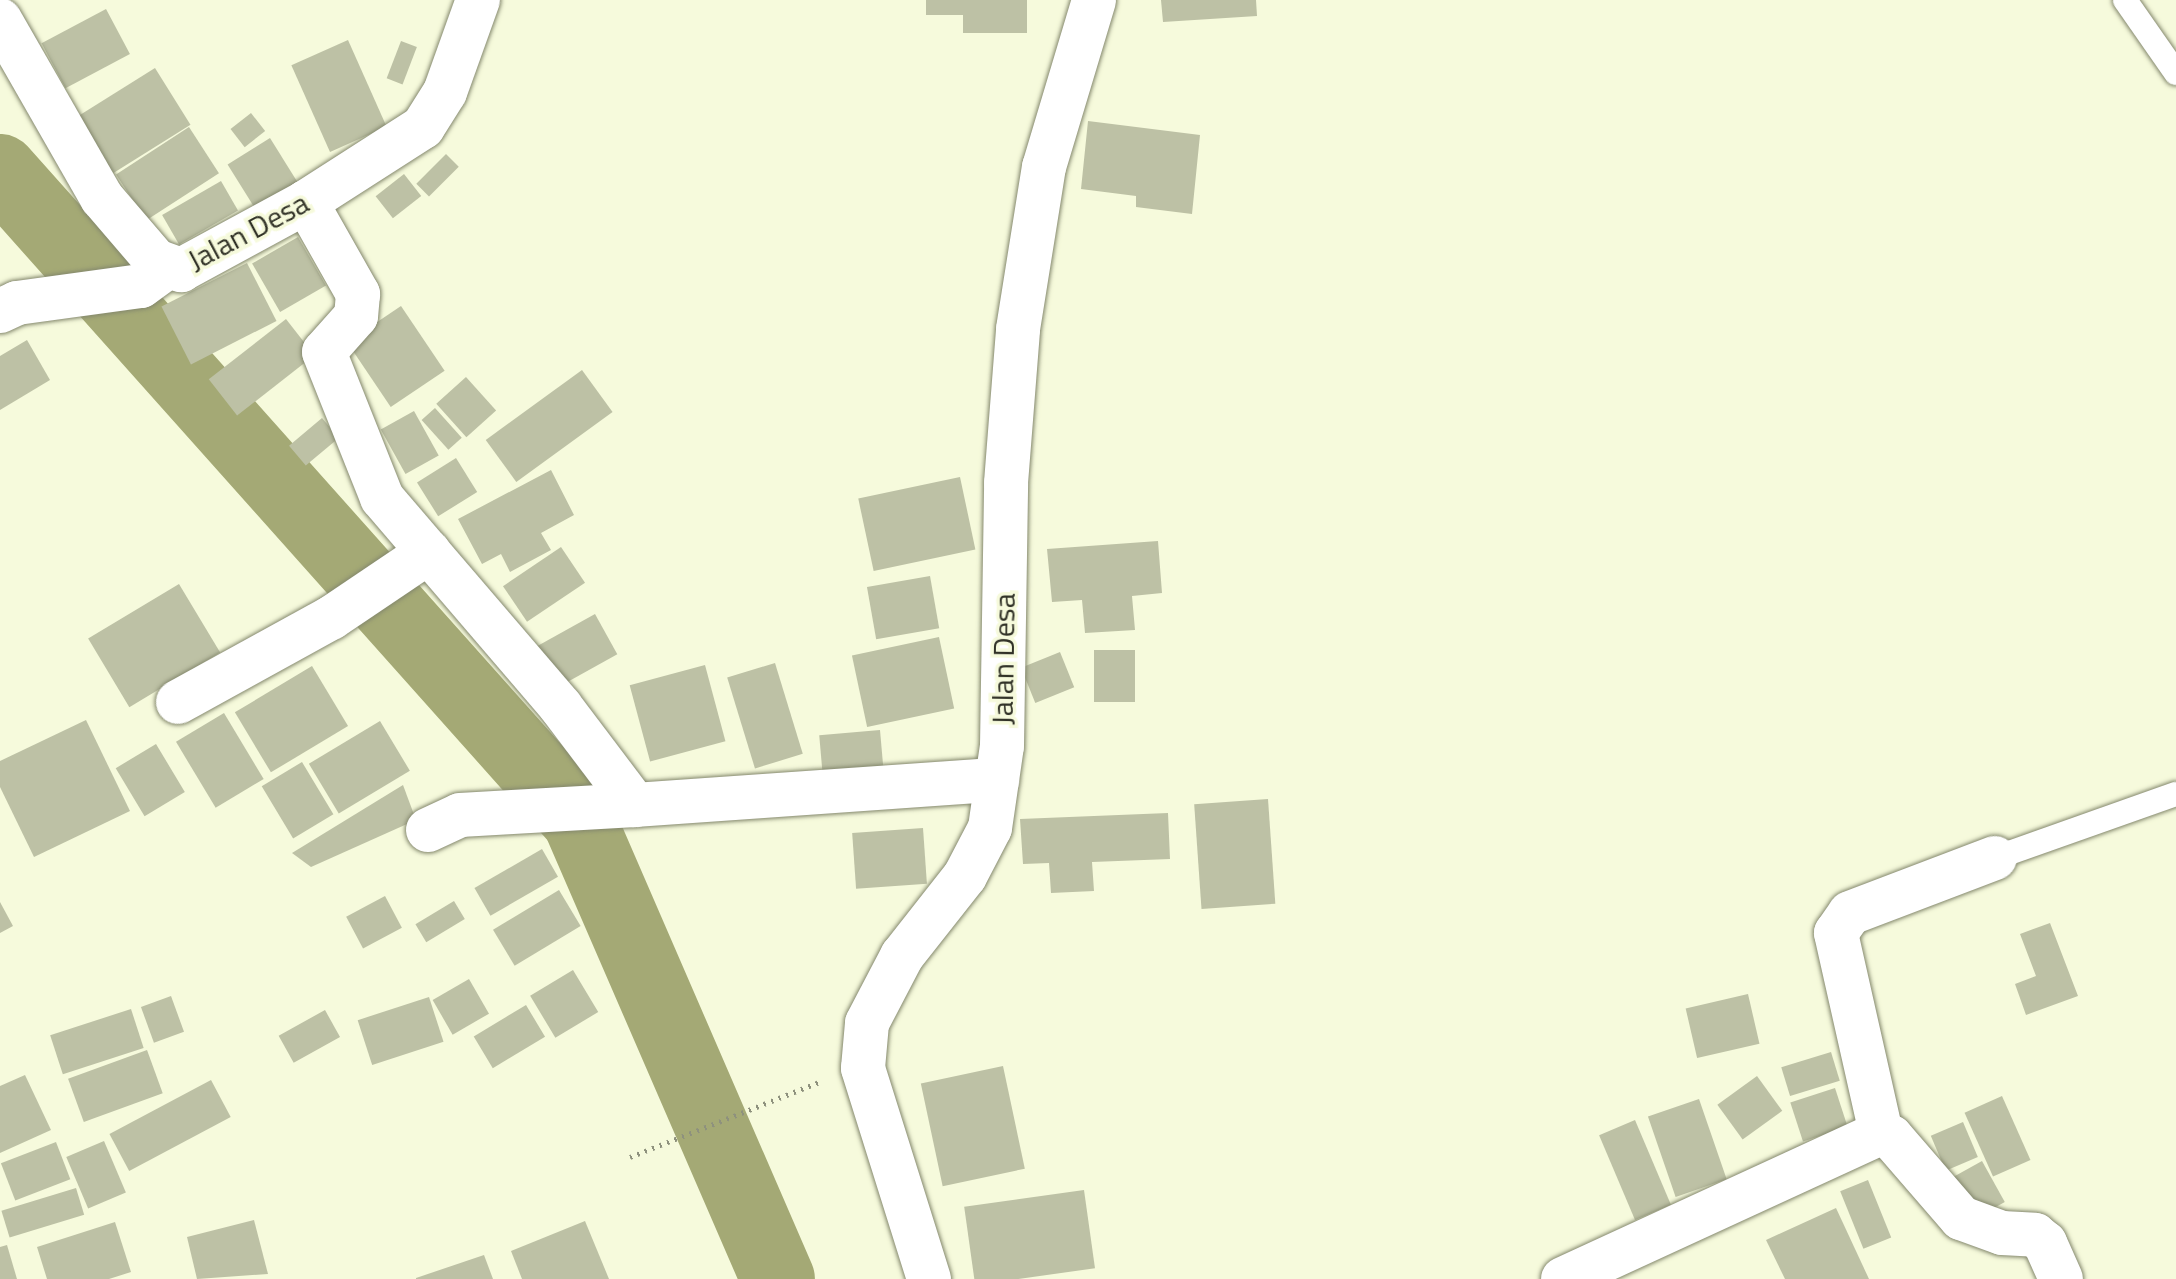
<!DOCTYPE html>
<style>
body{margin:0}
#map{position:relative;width:2176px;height:1279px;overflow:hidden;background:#f6fadc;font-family:"Titillium Web",sans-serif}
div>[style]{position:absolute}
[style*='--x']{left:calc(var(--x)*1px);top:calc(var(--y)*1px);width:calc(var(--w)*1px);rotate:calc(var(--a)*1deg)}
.river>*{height:74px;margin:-37px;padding:0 37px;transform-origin:37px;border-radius:37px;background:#a4a975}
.building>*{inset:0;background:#bdc1a5;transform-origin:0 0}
.path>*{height:5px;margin-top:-2.5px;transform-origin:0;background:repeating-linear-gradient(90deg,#8e917d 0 2px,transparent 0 8px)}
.roads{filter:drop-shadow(0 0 2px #84886d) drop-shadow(0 0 2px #84886d)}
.lane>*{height:24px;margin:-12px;padding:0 12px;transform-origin:12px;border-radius:12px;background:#fff}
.street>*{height:44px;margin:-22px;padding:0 22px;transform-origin:22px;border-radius:22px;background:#fff}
span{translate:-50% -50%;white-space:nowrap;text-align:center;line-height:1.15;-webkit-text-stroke:7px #f6fadc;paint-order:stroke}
.street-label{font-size:30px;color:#313227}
</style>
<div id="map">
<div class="river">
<i style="--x:0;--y:171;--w:870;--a:48.26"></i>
<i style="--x:579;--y:820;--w:500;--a:66.56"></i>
</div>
<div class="building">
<i style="clip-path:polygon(926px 0,1027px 0,1027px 33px,963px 33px,963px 15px,926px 15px)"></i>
<i style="clip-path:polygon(1161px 0,1256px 0,1257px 16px,1163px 22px)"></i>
<i style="left:106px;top:9px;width:51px;height:73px;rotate:62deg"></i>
<i style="left:348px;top:40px;width:95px;height:62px;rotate:66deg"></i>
<i style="left:401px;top:41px;width:17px;height:40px;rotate:21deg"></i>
<i style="left:155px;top:68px;width:67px;height:97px;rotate:58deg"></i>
<i style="left:251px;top:113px;width:23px;height:26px;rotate:52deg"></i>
<i style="clip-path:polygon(1088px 121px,1200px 135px,1192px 214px,1136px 207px,1136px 196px,1081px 189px)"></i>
<i style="left:189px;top:127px;width:55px;height:87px;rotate:57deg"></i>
<i style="left:270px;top:138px;width:55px;height:50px;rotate:58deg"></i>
<i style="left:446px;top:154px;width:18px;height:42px;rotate:45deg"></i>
<i style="left:404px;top:174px;width:28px;height:36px;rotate:52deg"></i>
<i style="left:221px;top:181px;width:34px;height:68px;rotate:60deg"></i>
<i style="left:298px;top:237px;width:56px;height:53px;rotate:60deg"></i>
<i style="left:247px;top:263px;width:65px;height:96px;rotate:63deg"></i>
<i style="left:401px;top:306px;width:78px;height:65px;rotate:56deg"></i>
<i style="left:286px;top:319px;width:46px;height:98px;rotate:52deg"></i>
<i style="clip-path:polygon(27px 340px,50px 380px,0 410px,0 356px)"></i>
<i style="left:582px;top:370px;width:52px;height:119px;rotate:54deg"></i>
<i style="left:466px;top:377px;width:45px;height:40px;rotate:48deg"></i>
<i style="left:435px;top:408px;width:40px;height:18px;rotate:48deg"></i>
<i style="left:414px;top:411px;width:51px;height:38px;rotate:61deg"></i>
<i style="left:322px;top:418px;width:26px;height:43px;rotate:50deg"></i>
<i style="left:456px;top:458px;width:40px;height:46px;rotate:58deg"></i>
<i style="clip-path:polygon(551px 470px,574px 515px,541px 533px,551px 550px,510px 572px,501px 554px,482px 564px,458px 519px)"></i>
<i style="left:960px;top:477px;width:74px;height:104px;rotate:78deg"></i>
<i style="clip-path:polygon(1158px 541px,1162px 593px,1132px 596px,1135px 630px,1085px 633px,1082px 600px,1052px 602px,1047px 549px)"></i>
<i style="left:561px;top:547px;width:43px;height:70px;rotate:56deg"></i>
<i style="left:930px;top:576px;width:53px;height:64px;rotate:80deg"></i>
<i style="left:179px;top:584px;width:80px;height:106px;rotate:59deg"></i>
<i style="left:595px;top:614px;width:46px;height:72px;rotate:61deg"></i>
<i style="left:939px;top:637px;width:73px;height:89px;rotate:78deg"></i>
<i style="left:1094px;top:650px;width:41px;height:52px"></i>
<i style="left:1060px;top:652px;width:38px;height:42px;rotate:68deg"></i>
<i style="left:775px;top:663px;width:95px;height:50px;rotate:73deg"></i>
<i style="left:705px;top:665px;width:79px;height:78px;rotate:75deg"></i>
<i style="left:312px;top:666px;width:70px;height:90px;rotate:59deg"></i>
<i style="left:224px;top:713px;width:77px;height:56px;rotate:59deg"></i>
<i style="clip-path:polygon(86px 720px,130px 811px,34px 857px,0 787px,0 761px)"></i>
<i style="left:380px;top:721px;width:58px;height:83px;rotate:59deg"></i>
<i style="left:880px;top:730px;width:49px;height:61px;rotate:85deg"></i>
<i style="left:156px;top:744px;width:56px;height:47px;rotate:59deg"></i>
<i style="left:302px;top:762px;width:61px;height:47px;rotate:59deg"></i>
<i style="clip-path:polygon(403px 785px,416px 820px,311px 867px,292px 853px)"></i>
<i style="left:1268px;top:799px;width:105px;height:74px;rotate:86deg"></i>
<i style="clip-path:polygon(1168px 813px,1170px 859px,1092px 862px,1094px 891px,1051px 893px,1049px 863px,1023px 864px,1020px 819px)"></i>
<i style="left:923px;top:828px;width:56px;height:71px;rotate:86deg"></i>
<i style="left:542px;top:849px;width:32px;height:78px;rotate:60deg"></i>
<i style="left:559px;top:890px;width:42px;height:77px;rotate:59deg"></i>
<i style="left:385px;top:896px;width:36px;height:44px;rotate:62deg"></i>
<i style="left:454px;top:901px;width:21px;height:45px;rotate:59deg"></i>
<i style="clip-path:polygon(0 902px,13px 926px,0 933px)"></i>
<i style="clip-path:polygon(2050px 923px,2078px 996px,2026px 1015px,2015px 984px,2036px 976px,2020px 934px)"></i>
<i style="left:573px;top:970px;width:49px;height:50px;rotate:59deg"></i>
<i style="left:469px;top:979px;width:40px;height:42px;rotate:60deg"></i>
<i style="left:1748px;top:994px;width:51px;height:64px;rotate:77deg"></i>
<i style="left:171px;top:996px;width:38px;height:32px;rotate:70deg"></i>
<i style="left:429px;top:997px;width:47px;height:75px;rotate:72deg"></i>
<i style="left:526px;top:1005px;width:37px;height:61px;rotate:59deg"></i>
<i style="left:131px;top:1009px;width:41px;height:85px;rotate:72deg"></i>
<i style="left:325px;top:1010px;width:31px;height:53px;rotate:61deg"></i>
<i style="left:147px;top:1050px;width:46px;height:84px;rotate:70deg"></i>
<i style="left:1831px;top:1052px;width:30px;height:52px;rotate:73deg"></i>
<i style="left:1003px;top:1066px;width:105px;height:84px;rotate:78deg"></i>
<i style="clip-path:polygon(25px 1075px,51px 1130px,0 1153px,0 1086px)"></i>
<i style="left:1757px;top:1076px;width:43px;height:49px;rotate:54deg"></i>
<i style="left:211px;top:1080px;width:42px;height:115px;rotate:62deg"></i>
<i style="left:1835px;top:1088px;width:41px;height:47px;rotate:72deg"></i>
<i style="left:2002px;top:1096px;width:70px;height:41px;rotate:66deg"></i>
<i style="left:1699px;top:1099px;width:85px;height:54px;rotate:71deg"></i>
<i style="left:1635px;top:1120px;width:92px;height:39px;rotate:67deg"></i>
<i style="left:1963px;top:1122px;width:38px;height:35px;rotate:67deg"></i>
<i style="left:104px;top:1141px;width:56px;height:41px;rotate:67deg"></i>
<i style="left:56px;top:1142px;width:40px;height:59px;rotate:69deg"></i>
<i style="left:1982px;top:1161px;width:47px;height:37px;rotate:61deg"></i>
<i style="left:1868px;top:1180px;width:62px;height:30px;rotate:68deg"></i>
<i style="left:76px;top:1188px;width:28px;height:78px;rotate:73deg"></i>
<i style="left:1084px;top:1190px;width:79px;height:121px;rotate:82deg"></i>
<i style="clip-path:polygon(1836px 1208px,1869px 1279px,1785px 1279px,1766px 1240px)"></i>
<i style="clip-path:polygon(254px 1220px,268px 1274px,197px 1279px,187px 1237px)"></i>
<i style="clip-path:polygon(585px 1221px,609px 1279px,522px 1279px,511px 1251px)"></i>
<i style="clip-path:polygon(115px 1222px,131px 1272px,109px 1279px,47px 1279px,37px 1247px)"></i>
<i style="clip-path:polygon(7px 1245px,17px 1279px,0 1279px,0 1247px)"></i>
<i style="clip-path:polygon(484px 1255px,493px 1279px,416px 1279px,416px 1278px)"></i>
</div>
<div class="path">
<i style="--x:630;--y:1157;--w:206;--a:-21.6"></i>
</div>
<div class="roads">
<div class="lane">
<i style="--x:2125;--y:0;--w:89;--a:55.1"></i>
<i style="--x:1995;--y:858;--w:192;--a:-19.5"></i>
</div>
<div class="street">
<i style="--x:0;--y:20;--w:205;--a:60.2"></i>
<i style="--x:102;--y:198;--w:83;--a:49.4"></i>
<i style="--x:156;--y:261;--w:27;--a:20"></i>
<i style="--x:181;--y:270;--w:142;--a:-28.5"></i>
<i style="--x:306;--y:202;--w:139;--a:-32.7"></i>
<i style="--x:423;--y:127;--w:41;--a:-57.8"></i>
<i style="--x:445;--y:92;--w:98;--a:-70.3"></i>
<i style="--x:306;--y:202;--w:106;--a:60.5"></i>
<i style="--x:358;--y:294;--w:22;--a:95"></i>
<i style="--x:356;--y:316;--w:48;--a:131.6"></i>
<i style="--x:324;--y:352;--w:157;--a:68.3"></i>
<i style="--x:382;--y:498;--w:275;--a:49.4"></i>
<i style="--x:561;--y:707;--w:123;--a:52.9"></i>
<i style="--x:635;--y:805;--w:363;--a:-4"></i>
<i style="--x:0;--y:311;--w:19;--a:-25"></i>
<i style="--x:17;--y:303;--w:125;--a:-7.8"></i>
<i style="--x:141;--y:286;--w:32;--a:-36"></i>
<i style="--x:178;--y:702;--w:175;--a:-28.8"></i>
<i style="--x:331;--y:618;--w:118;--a:-34"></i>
<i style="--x:428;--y:830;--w:35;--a:-25"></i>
<i style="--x:460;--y:815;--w:175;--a:-3.3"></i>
<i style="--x:1881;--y:1133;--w:205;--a:-102.7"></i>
<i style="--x:1836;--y:933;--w:24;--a:-55"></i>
<i style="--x:1850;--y:913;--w:155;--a:-20.8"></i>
<i style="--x:929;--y:1279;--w:221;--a:-107.4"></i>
<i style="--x:863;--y:1068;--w:45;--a:-84.9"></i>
<i style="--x:867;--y:1023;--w:76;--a:-62.4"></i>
<i style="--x:902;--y:956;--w:102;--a:-51.8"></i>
<i style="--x:965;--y:876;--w:54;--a:-62.5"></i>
<i style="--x:990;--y:828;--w:83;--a:-81.7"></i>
<i style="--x:1002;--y:746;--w:263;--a:-89.1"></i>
<i style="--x:1006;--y:483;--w:154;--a:-85.5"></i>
<i style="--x:1018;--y:329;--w:164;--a:-80.9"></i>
<i style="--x:1044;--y:167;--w:174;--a:-73.3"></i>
<i style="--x:1563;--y:1279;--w:350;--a:-24.7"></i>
<i style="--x:1881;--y:1133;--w:11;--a:22"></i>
<i style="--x:1891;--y:1137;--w:107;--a:49.2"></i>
<i style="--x:1961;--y:1218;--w:44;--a:20.1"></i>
<i style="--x:2002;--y:1233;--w:33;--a:3"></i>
<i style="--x:2035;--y:1235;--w:13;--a:39"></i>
<i style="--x:2045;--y:1243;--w:39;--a:66"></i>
</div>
</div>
<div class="street-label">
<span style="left:248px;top:231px;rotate:-28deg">Jalan Desa</span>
<span style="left:1003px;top:659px;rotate:-89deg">Jalan Desa</span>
</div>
</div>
